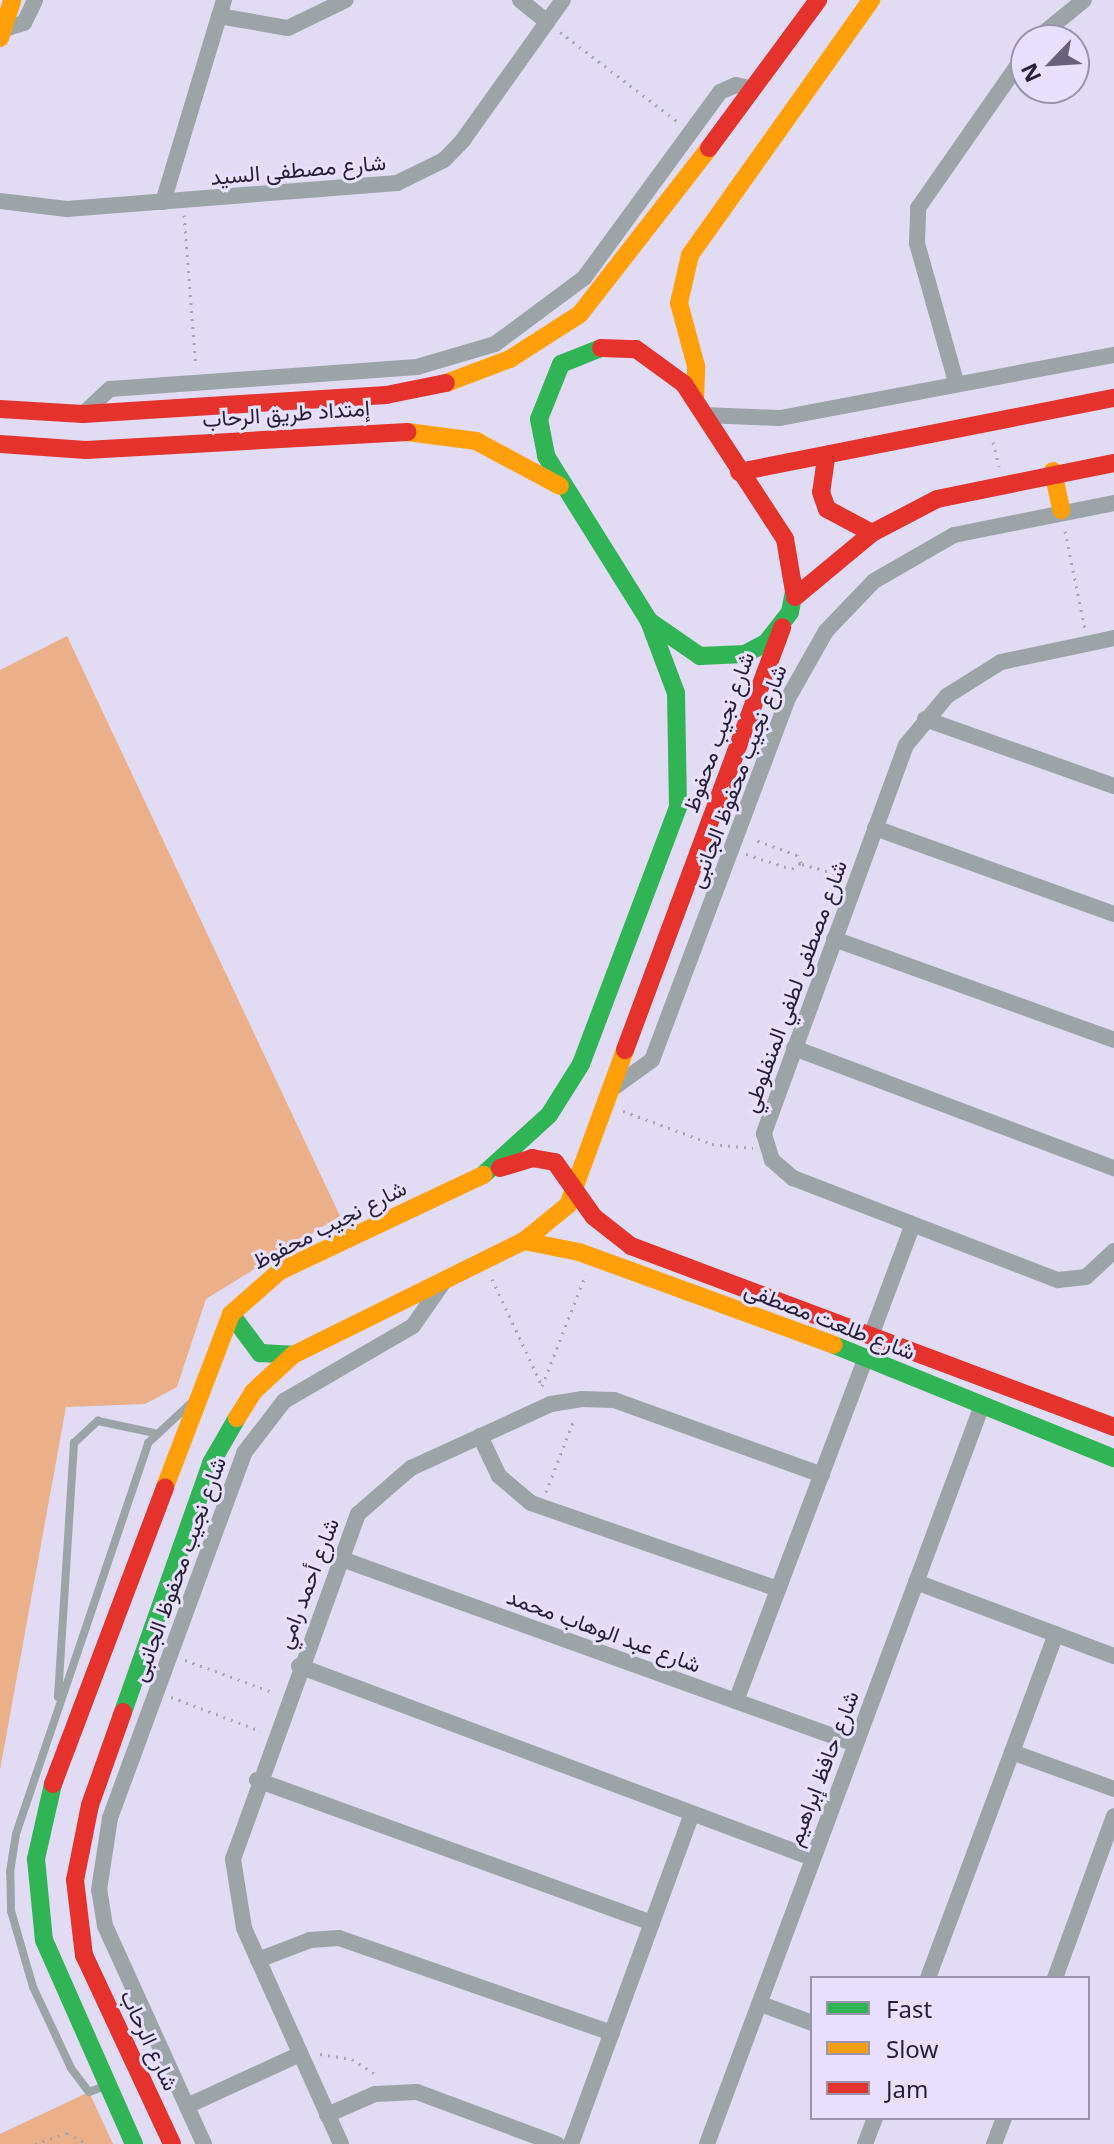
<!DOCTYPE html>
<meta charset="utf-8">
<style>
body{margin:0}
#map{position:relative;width:1114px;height:2144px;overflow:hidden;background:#e1dbf3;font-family:"Noto Sans",Vazirmatn,sans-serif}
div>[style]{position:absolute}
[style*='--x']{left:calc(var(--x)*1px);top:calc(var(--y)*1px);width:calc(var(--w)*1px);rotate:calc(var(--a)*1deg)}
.green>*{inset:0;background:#ebb08a}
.path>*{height:3px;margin-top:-1.5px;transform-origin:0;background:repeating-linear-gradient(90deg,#a4a7b0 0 2px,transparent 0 8px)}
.lane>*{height:8px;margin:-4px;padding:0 4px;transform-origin:4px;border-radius:4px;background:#9ba4a7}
.street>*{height:16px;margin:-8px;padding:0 8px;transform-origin:8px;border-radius:8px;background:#9ba4a7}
.fast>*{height:18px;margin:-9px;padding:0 9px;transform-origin:9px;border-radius:9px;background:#30b455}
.slow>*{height:18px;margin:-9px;padding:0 9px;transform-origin:9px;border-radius:9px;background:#ff9f0a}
.jam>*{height:18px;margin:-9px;padding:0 9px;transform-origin:9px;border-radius:9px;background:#e5322d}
span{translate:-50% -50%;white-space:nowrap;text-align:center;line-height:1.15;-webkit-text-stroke:6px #e7e1fe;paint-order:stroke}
.street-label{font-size:22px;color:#271f3a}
.legend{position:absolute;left:810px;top:1976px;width:280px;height:144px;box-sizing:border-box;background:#e7e1fe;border:2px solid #9a93b0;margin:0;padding:10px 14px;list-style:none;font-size:24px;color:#271f3a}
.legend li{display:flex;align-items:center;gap:16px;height:40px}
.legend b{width:40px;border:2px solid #9a93b0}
.north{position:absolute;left:1010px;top:24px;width:80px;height:80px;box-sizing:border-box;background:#e7e1fe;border:2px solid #9a93b0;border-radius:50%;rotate:245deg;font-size:22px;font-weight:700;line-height:32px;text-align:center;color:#271f3a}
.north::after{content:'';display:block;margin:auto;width:28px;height:36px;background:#68617b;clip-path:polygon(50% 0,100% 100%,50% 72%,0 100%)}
</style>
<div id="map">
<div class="green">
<i style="clip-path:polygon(67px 636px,340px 1216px,206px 1299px,177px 1387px,145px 1404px,66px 1407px,0 1770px,0 670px)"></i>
<i style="clip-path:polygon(89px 2092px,113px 2144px,0 2144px,0 2134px)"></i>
</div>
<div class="path">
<i style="--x:560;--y:32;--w:148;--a:37.3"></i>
<i style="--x:184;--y:215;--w:152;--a:85.5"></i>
<i style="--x:993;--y:442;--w:25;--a:76"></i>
<i style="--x:1065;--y:531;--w:100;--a:78.5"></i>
<i style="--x:746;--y:854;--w:48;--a:18.1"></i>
<i style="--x:792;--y:869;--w:11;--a:-34"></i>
<i style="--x:801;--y:863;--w:9;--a:-117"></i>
<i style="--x:797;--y:855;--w:47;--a:-160"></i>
<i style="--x:802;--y:864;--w:40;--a:16"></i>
<i style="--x:623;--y:1111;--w:95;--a:20.3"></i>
<i style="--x:712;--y:1144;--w:41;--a:5.6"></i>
<i style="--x:492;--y:1279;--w:120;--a:64.9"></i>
<i style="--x:542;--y:1386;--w:120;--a:-68.6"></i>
<i style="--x:546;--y:1492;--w:80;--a:-68.9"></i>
<i style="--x:185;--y:1660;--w:96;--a:20.1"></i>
<i style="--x:171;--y:1697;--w:96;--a:20.7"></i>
<i style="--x:320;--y:2054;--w:32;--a:9"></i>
<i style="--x:352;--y:2059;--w:31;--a:33"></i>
<i style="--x:35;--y:2144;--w:34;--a:-19"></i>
<i style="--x:67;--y:2133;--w:24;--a:28"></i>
</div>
<div class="lane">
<i style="--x:58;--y:1697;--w:255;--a:-86.4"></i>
<i style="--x:74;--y:1443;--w:33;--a:-43"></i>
<i style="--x:98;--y:1421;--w:57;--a:12.1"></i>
<i style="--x:106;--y:2086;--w:18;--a:161"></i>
<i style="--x:89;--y:2092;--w:30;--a:-127"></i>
<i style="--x:71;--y:2068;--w:89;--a:-115.1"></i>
<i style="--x:33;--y:1987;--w:79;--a:-106.1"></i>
<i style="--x:11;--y:1911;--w:39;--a:-91"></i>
<i style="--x:10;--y:1872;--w:38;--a:-81"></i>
<i style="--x:16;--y:1834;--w:413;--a:-71.3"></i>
<i style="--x:148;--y:1443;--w:57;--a:-42.9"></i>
</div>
<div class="street">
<i style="--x:520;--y:0;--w:35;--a:39"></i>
<i style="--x:219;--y:16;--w:70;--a:9.9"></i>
<i style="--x:288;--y:28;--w:64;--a:-25.8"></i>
<i style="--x:2;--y:30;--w:23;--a:-18"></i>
<i style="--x:24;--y:23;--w:25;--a:-64"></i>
<i style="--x:1035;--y:40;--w:63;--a:-39.2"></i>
<i style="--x:0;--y:201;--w:67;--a:6.8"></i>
<i style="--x:67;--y:209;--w:331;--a:-4.5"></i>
<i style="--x:397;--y:183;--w:52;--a:-26.1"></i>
<i style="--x:444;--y:160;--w:28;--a:-46"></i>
<i style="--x:463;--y:140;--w:172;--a:-54.5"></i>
<i style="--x:163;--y:202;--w:211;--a:-73.2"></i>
<i style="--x:956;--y:382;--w:144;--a:-105.7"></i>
<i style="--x:917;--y:243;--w:35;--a:-88"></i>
<i style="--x:918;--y:208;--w:189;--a:-55.1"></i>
<i style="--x:83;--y:414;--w:37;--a:-43"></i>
<i style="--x:110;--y:389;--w:308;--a:-4.1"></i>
<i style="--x:417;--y:367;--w:81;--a:-16.4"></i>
<i style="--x:495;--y:344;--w:111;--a:-36.6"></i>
<i style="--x:584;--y:278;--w:230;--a:-53.8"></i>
<i style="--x:720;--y:92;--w:17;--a:-24"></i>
<i style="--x:736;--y:85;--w:17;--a:13"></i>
<i style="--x:704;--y:415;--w:76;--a:2.3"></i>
<i style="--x:780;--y:418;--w:340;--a:-10.7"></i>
<i style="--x:1114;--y:638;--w:116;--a:168"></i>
<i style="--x:1001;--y:662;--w:64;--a:147.8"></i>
<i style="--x:947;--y:696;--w:64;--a:129.9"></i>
<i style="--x:906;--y:745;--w:414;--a:110.1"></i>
<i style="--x:764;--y:1134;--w:27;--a:73"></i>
<i style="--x:772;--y:1160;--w:28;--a:41"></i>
<i style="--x:793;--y:1178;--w:284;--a:21.1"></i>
<i style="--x:1058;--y:1280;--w:28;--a:-6"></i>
<i style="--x:1086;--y:1277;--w:38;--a:-43"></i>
<i style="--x:925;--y:719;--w:201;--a:19.5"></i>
<i style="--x:875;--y:828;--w:254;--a:19.8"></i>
<i style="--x:834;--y:939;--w:298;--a:19.8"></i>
<i style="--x:794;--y:1048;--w:342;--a:20.6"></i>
<i style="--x:609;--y:1091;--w:53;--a:-35.8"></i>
<i style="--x:652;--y:1060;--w:384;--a:-69.4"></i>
<i style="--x:787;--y:700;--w:79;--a:-60.5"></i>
<i style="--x:826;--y:631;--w:69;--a:-46.2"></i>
<i style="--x:874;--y:581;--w:92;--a:-29.9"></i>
<i style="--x:954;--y:535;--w:163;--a:-11.3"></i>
<i style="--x:872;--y:1333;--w:116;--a:-69.4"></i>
<i style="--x:480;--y:1436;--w:44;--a:64.6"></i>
<i style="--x:499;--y:1476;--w:42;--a:40.2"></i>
<i style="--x:531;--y:1503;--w:262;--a:19.2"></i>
<i style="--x:339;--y:1558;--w:548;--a:19.82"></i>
<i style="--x:916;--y:1582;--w:211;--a:20.5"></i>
<i style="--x:299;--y:1666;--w:548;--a:20.52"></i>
<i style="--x:736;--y:1701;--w:368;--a:-69.3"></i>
<i style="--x:1012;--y:1752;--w:109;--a:19.9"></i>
<i style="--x:257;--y:1780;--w:420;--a:19.9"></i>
<i style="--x:258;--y:1960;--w:56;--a:-21"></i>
<i style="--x:310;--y:1940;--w:29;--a:-4"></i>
<i style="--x:339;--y:1938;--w:289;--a:19.2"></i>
<i style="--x:928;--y:1978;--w:367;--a:-69.6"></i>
<i style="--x:1055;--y:1978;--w:172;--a:-70"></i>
<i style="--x:761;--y:2004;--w:54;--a:20.4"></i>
<i style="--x:187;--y:2106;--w:124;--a:-24.7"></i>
<i style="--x:327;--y:2115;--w:52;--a:-23.6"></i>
<i style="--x:375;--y:2094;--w:42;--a:-2.7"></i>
<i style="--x:417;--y:2092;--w:149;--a:20.4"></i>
<i style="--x:204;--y:2144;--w:239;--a:-114.4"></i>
<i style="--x:105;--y:1926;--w:36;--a:-99"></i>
<i style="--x:99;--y:1890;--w:73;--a:-81.3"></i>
<i style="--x:110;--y:1818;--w:389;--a:-69.8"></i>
<i style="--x:244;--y:1453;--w:66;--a:-52.4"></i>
<i style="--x:284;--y:1401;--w:149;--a:-30.2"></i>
<i style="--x:413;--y:1326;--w:56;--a:-55.2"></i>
<i style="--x:341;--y:2144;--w:237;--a:-114.2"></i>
<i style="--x:244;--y:1928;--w:70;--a:-99.1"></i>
<i style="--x:233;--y:1859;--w:367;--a:-70.1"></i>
<i style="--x:358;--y:1514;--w:70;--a:-41"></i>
<i style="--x:411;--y:1468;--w:154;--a:-24.6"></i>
<i style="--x:551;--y:1404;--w:31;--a:-9"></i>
<i style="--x:582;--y:1399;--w:32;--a:2"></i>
<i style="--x:614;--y:1400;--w:221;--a:19.8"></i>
<i style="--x:571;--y:2144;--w:351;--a:-69.9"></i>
<i style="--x:707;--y:2144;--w:785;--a:-69.58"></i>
<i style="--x:865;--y:2144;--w:28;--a:-69"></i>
<i style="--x:994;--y:2144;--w:28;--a:-69"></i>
</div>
<div class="fast">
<i style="--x:601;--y:348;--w:43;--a:158.2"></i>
<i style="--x:561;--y:364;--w:59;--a:111.8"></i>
<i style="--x:539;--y:419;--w:38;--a:79"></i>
<i style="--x:546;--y:456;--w:195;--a:58"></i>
<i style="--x:649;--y:621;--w:62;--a:34.5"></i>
<i style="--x:700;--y:656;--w:45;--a:-2.5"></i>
<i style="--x:745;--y:654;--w:24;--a:-28"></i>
<i style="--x:766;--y:643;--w:39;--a:-52"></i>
<i style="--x:790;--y:612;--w:21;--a:-79"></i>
<i style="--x:483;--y:1175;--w:89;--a:-42.3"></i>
<i style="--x:549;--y:1115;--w:60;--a:-57.9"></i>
<i style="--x:581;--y:1064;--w:275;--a:-69.3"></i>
<i style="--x:678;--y:807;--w:114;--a:-91"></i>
<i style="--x:676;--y:693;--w:77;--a:-110.6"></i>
<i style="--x:231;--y:1314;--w:49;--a:53.4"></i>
<i style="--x:260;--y:1353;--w:33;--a:3"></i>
<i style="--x:834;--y:1345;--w:302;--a:22"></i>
<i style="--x:123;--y:1712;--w:264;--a:-70.5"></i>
<i style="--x:211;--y:1463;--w:52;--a:-60"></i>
<i style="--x:53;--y:1784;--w:77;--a:102.8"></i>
<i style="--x:36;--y:1859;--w:81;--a:84.4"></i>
<i style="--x:44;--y:1940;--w:223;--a:66.2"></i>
</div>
<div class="slow">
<i style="--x:0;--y:38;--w:40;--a:-72"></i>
<i style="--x:446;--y:383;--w:68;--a:-20.6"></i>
<i style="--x:510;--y:359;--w:83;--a:-32.7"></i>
<i style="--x:580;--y:314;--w:210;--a:-52.1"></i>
<i style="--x:695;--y:400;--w:34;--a:-88"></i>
<i style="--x:696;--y:366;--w:65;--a:-105.1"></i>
<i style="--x:679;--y:303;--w:49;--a:-77.1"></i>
<i style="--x:690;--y:255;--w:313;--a:-54.6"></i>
<i style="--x:407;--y:432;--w:70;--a:7.4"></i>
<i style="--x:476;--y:441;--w:95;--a:28.2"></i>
<i style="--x:1053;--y:471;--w:40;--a:78"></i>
<i style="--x:524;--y:1241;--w:56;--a:11.3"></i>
<i style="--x:579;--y:1252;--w:271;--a:20"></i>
<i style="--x:237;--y:1418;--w:31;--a:-58"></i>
<i style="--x:253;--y:1392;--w:54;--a:-42.8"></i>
<i style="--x:293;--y:1355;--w:258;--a:-26.3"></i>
<i style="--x:524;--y:1241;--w:57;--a:-39.3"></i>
<i style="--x:568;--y:1205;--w:165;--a:-69.8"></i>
<i style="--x:165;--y:1487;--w:185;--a:-69.1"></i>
<i style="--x:231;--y:1314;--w:65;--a:-41.3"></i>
<i style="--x:280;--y:1271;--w:225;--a:-25.3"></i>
</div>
<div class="jam">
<i style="--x:709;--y:148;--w:184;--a:-53.6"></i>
<i style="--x:601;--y:348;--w:35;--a:2"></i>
<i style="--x:636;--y:349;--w:59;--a:36.1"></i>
<i style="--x:684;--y:384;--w:185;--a:56.9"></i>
<i style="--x:785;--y:539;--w:53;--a:80.2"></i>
<i style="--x:0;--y:409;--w:83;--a:3.4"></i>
<i style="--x:83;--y:414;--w:304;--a:-3.6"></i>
<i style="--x:386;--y:395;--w:61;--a:-11.3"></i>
<i style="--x:0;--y:444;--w:86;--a:4"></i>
<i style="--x:86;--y:450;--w:322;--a:-3.2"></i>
<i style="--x:826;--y:458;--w:34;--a:98"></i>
<i style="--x:821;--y:492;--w:18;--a:71"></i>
<i style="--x:827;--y:509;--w:51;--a:28.1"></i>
<i style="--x:739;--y:472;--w:382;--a:-11.2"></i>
<i style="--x:795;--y:597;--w:100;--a:-39.7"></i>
<i style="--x:872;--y:533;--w:73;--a:-27.6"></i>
<i style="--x:937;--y:499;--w:181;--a:-11.5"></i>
<i style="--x:625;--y:1050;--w:451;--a:-69.6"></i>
<i style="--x:500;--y:1168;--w:34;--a:-17"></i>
<i style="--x:532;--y:1158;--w:23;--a:10"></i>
<i style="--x:555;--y:1162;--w:67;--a:54.7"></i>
<i style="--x:594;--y:1217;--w:47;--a:38.1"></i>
<i style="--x:631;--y:1246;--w:516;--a:20.54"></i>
<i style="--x:123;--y:1712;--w:99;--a:109.5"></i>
<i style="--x:90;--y:1805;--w:76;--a:101.3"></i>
<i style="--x:75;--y:1880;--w:76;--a:83.2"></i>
<i style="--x:84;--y:1955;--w:208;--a:65"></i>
<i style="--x:53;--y:1784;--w:317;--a:-69.3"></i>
</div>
<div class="street-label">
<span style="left:298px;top:169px;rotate:-5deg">شارع مصطفى السيد</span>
<span style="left:286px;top:413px;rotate:-4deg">إمتداد طريق الرحاب</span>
<span style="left:718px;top:732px;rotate:-70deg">شارع نجيب محفوظ</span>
<span style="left:737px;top:776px;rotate:-69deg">شارع نجيب محفوظ الجانبى</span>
<span style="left:794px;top:986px;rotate:-70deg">شارع مصطفى لطفي المنفلوطي</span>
<span style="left:329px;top:1224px;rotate:-27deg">شارع نجيب محفوظ</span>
<span style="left:830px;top:1320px;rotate:21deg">شارع طلعت مصطفى</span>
<span style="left:178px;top:1569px;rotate:-70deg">شارع نجيب محفوظ الجانبى</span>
<span style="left:307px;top:1583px;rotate:-69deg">شارع أحمد رامي</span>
<span style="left:604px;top:1630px;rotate:20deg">شارع عبد الوهاب محمد</span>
<span style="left:822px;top:1768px;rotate:-69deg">شارع حافظ إبراهيم</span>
<span style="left:150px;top:2040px;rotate:65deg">شارع الرحاب</span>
</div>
<ul class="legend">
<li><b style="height:10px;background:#30b455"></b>Fast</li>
<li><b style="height:10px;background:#ff9f0a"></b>Slow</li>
<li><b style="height:10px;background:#e5322d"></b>Jam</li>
</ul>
<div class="north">N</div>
</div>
